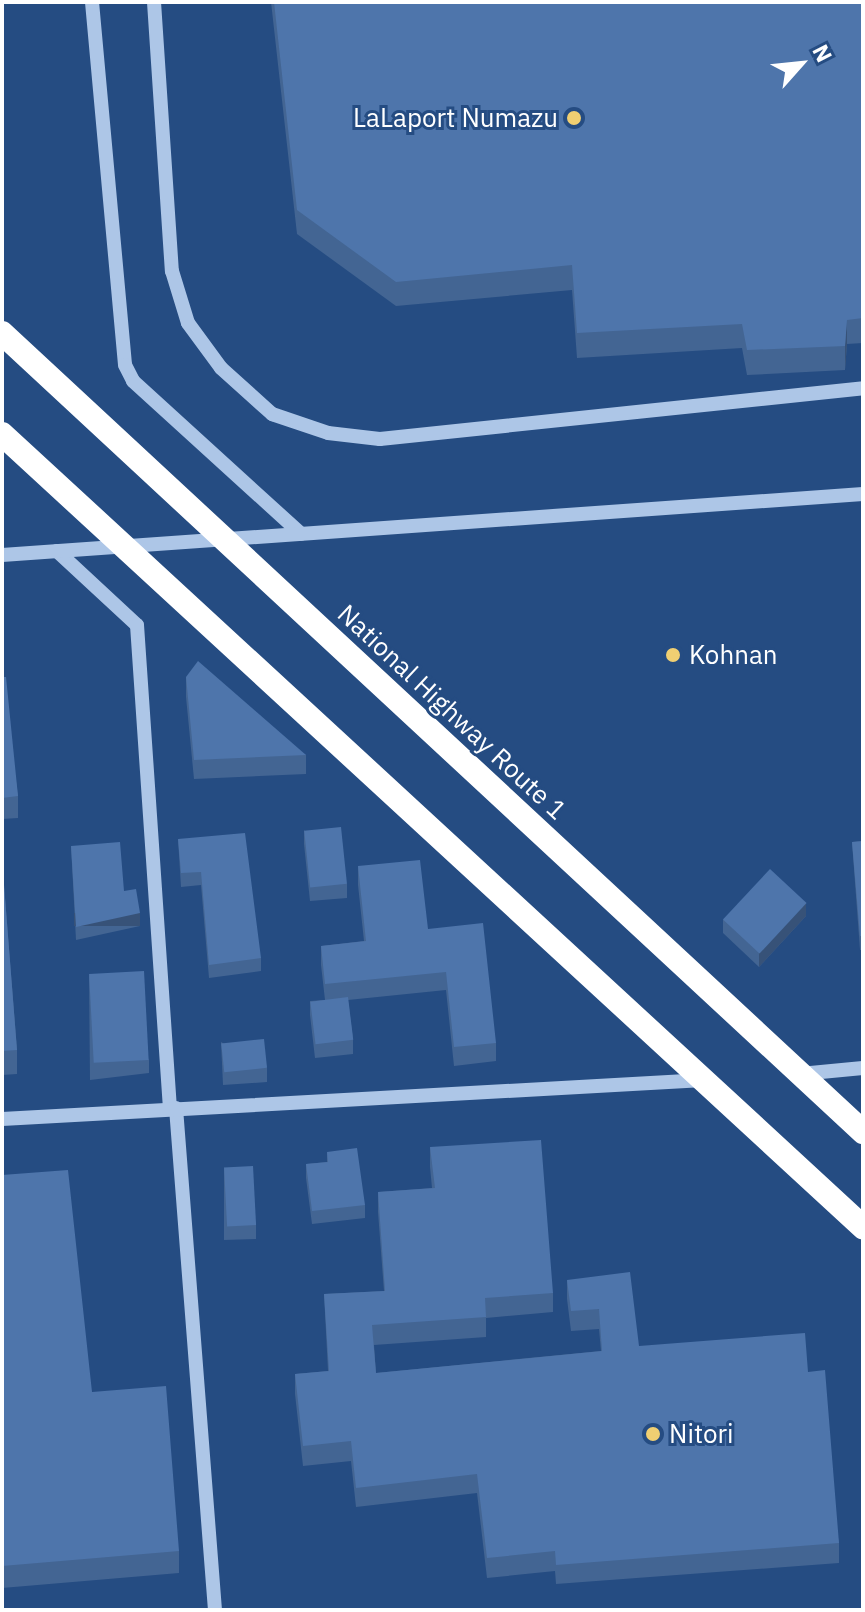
<!DOCTYPE html>
<style>
body{margin:0}
#map{position:relative;width:865px;height:1612px;overflow:hidden;background:#254c82;font-family:"IBM Plex Sans",sans-serif}
div>[style]{position:absolute}
[style*='--x']{left:calc(var(--x)*1px);top:calc(var(--y)*1px);width:calc(var(--w)*1px);rotate:calc(var(--a)*1deg)}
.minor>*{height:14px;margin:-7px;padding:0 7px;transform-origin:7px;border-radius:7px;background:#adc6e7}
.highway>*{height:24px;margin:-12px;padding:0 12px;transform-origin:12px;border-radius:12px;background:#fff}
.wall>*{inset:0;background:#436593}
.shaded-wall>*{inset:0;background:#375278;transform-origin:0 0}
.building>*{inset:0;background:#4e75ab;transform-origin:0 0}
.dots>*{width:22px;height:22px;translate:-50% -50%;box-sizing:border-box;border:4px solid #254c82;border-radius:50%}
span{translate:-50% -50%;white-space:nowrap;text-align:center;line-height:1.15;-webkit-text-stroke:6px #254c82;paint-order:stroke}
.poi-label{font-size:26px;color:#fff}
.right{translate:-100% -50%;text-align:right}
.left{translate:0 -50%;text-align:left}
.street-label{font-size:26px;color:#fff}
.frame{position:absolute;inset:0;border:4px solid #fff;pointer-events:none}
.north{position:absolute;left:761px;top:24px;width:80px;height:80px;-webkit-text-stroke:6px #254c82;paint-order:stroke;rotate:63deg;font-size:22px;font-weight:700;line-height:32px;text-align:center;color:#fff}
.north::after{content:'';display:block;margin:auto;width:28px;height:36px;background:#fff;clip-path:polygon(50% 0,100% 100%,50% 72%,0 100%)}
</style>
<div id="map">
<div class="minor">
<i style="--x:92;--y:2;--w:364;--a:84.8"></i>
<i style="--x:125;--y:365;--w:18;--a:63"></i>
<i style="--x:133;--y:381;--w:227;--a:42.3"></i>
<i style="--x:154;--y:2;--w:270;--a:86.2"></i>
<i style="--x:172;--y:271;--w:54;--a:72.9"></i>
<i style="--x:188;--y:323;--w:56;--a:53.7"></i>
<i style="--x:221;--y:368;--w:69;--a:42"></i>
<i style="--x:272;--y:414;--w:59;--a:18.7"></i>
<i style="--x:328;--y:433;--w:52;--a:6.6"></i>
<i style="--x:380;--y:439;--w:486;--a:-6"></i>
<i style="--x:57;--y:551;--w:109;--a:42.8"></i>
<i style="--x:137;--y:625;--w:485;--a:86.1"></i>
<i style="--x:2;--y:555;--w:863;--a:-4.05"></i>
<i style="--x:800;--y:1074;--w:63;--a:-5.4"></i>
<i style="--x:176;--y:1108;--w:504;--a:85.56"></i>
<i style="--x:2;--y:1119;--w:703;--a:-3.18"></i>
</div>
<div class="highway">
<i style="--x:2;--y:333;--w:1175;--a:42.86"></i>
<i style="--x:2;--y:434;--w:1171;--a:42.65"></i>
</div>
<div class="wall">
<i style="clip-path:polygon(271px 2px,863px 2px,863px 343px,847px 344px,845px 370px,747px 375px,742px 348px,577px 358px,572px 290px,396px 306px,297px 234px)"></i>
<i style="clip-path:polygon(2px 677px,18px 796px,18px 818px,2px 819px)"></i>
<i style="clip-path:polygon(186px 677px,306px 755px,306px 774px,194px 779px,186px 697px)"></i>
<i style="clip-path:polygon(304px 830px,347px 884px,347px 898px,310px 901px,304px 844px)"></i>
<i style="clip-path:polygon(178px 839px,261px 958px,261px 971px,209px 978px,201px 885px,181px 887px)"></i>
<i style="clip-path:polygon(863px 841px,863px 950px,860px 950px,852px 842px)"></i>
<i style="clip-path:polygon(71px 846px,124px 891px,140px 926px,76px 940px)"></i>
<i style="clip-path:polygon(2px 859px,17px 1050px,17px 1074px,2px 1075px)"></i>
<i style="clip-path:polygon(358px 866px,428px 929px,496px 1043px,496px 1061px,454px 1066px,446px 990px,348px 1000px,353px 1040px,353px 1054px,315px 1058px,310px 1015px,310px 1001px,325px 1000px,321px 965px,321px 946px,364px 941px,358px 885px)"></i>
<i style="clip-path:polygon(806px 916px,759px 967px,723px 933px,723px 920px)"></i>
<i style="clip-path:polygon(89px 975px,149px 1060px,149px 1073px,90px 1080px)"></i>
<i style="clip-path:polygon(221px 1042px,267px 1068px,267px 1082px,223px 1085px)"></i>
<i style="clip-path:polygon(430px 1147px,553px 1293px,553px 1312px,486px 1318px,486px 1337px,374px 1345px,376px 1373px,601px 1351px,599px 1329px,571px 1331px,567px 1299px,567px 1280px,639px 1346px,808px 1372px,839px 1543px,839px 1563px,556px 1584px,555px 1571px,487px 1578px,477px 1493px,356px 1507px,351px 1461px,303px 1466px,295px 1394px,295px 1374px,328px 1371px,324px 1294px,384px 1291px,378px 1212px,378px 1192px,432px 1188px,430px 1167px)"></i>
<i style="clip-path:polygon(327px 1152px,365px 1205px,365px 1218px,312px 1224px,306px 1178px,306px 1164px,327px 1162px)"></i>
<i style="clip-path:polygon(224px 1167px,256px 1225px,256px 1239px,224px 1240px)"></i>
<i style="clip-path:polygon(2px 1175px,92px 1392px,179px 1551px,179px 1573px,2px 1588px)"></i>
</div>
<div class="shaded-wall">
<i style="clip-path:polygon(847px 320px,847px 344px,845px 370px,845px 346px)"></i>
<i style="clip-path:polygon(806px 903px,806px 916px,759px 967px,759px 953px)"></i>
<i style="left:140px;top:913px;width:13px;height:66px;rotate:90deg"></i>
</div>
<div class="building">
<i style="clip-path:polygon(274px 2px,863px 2px,863px 318px,847px 320px,845px 346px,747px 350px,742px 324px,577px 333px,572px 265px,396px 282px,297px 210px)"></i>
<i style="clip-path:polygon(198px 661px,306px 755px,194px 760px,186px 677px)"></i>
<i style="clip-path:polygon(2px 677px,6px 677px,18px 796px,2px 798px)"></i>
<i style="left:341px;top:827px;width:57px;height:37px;rotate:84deg"></i>
<i style="clip-path:polygon(245px 833px,261px 958px,209px 965px,201px 872px,181px 873px,178px 839px)"></i>
<i style="clip-path:polygon(863px 841px,863px 936px,860px 936px,852px 842px)"></i>
<i style="clip-path:polygon(120px 842px,124px 891px,136px 889px,140px 913px,76px 927px,71px 846px)"></i>
<i style="clip-path:polygon(2px 860px,17px 1050px,2px 1051px)"></i>
<i style="clip-path:polygon(420px 860px,428px 929px,483px 923px,496px 1043px,454px 1047px,446px 972px,325px 984px,321px 946px,366px 941px,358px 866px)"></i>
<i style="left:770px;top:869px;width:50px;height:69px;rotate:43deg"></i>
<i style="left:144px;top:971px;width:89px;height:55px;rotate:87deg"></i>
<i style="left:348px;top:997px;width:43px;height:38px;rotate:83deg"></i>
<i style="left:264px;top:1039px;width:29px;height:43px;rotate:84deg"></i>
<i style="clip-path:polygon(541px 1140px,553px 1293px,485px 1298px,486px 1317px,372px 1325px,376px 1373px,602px 1351px,599px 1309px,571px 1311px,567px 1280px,630px 1272px,639px 1346px,805px 1333px,808px 1372px,825px 1370px,839px 1543px,556px 1565px,555px 1551px,487px 1558px,477px 1474px,356px 1488px,351px 1441px,303px 1446px,295px 1374px,329px 1371px,324px 1294px,385px 1291px,378px 1192px,435px 1188px,430px 1147px)"></i>
<i style="clip-path:polygon(357px 1148px,365px 1205px,312px 1211px,306px 1164px,328px 1162px,327px 1152px)"></i>
<i style="left:253px;top:1166px;width:59px;height:29px;rotate:87deg"></i>
<i style="clip-path:polygon(68px 1170px,92px 1392px,166px 1386px,179px 1551px,2px 1566px,2px 1175px)"></i>
</div>
<div class="dots">
<i style="left:574px;top:118px;background:#f0cf72"></i>
<i style="left:673px;top:655px;background:#f0cf72"></i>
<i style="left:653px;top:1434px;background:#f0cf72"></i>
</div>
<div class="poi-label">
<span class="right" style="left:558px;top:118px">LaLaport Numazu</span>
<span class="left" style="left:689px;top:655px">Kohnan</span>
<span class="left" style="left:669px;top:1434px">Nitori</span>
</div>
<div class="street-label">
<span style="left:452px;top:712px;rotate:43deg">National Highway Route 1</span>
</div>
<div class="frame"></div>
<div class="north">N</div>
</div>
